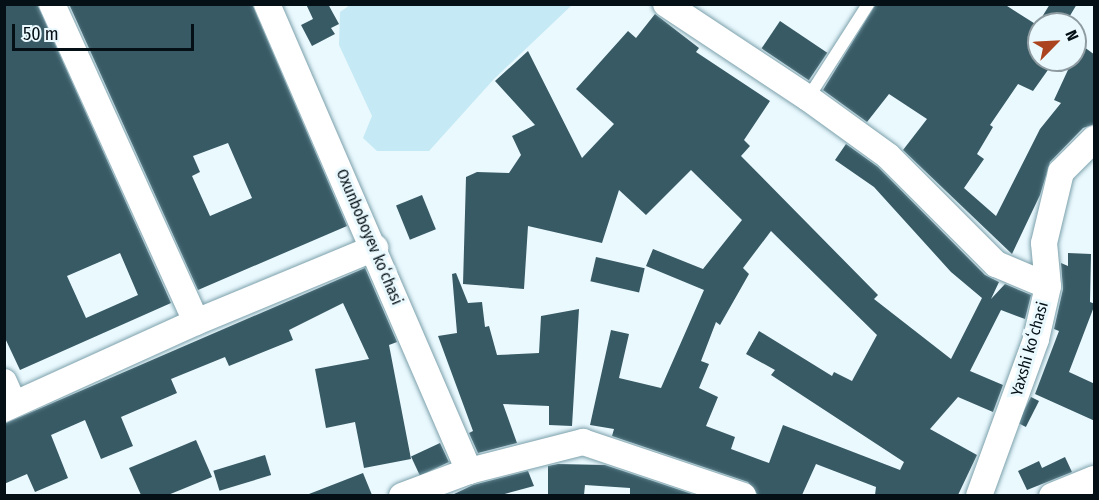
<!DOCTYPE html>
<meta charset="utf-8">
<style>
body{margin:0}
#map{position:relative;width:1099px;height:500px;overflow:hidden;background:#eaf9fe;font-family:"Fira Sans Condensed",sans-serif}
div>[style]{position:absolute}
[style*='--x']{left:calc(var(--x)*1px);top:calc(var(--y)*1px);width:calc(var(--w)*1px);rotate:calc(var(--a)*1deg)}
.green>*{inset:0;background:#c5e9f5}
.building>*{inset:0;background:#385a65;transform-origin:0 0}
.roads{filter:drop-shadow(0 0 2px #7ca0ab) drop-shadow(0 0 2px #7ca0ab)}
.service>*{height:12px;margin:-6px;padding:0 6px;transform-origin:6px;border-radius:6px;background:#fff}
.minor>*{height:26px;margin:-13px;padding:0 13px;transform-origin:13px;border-radius:13px;background:#fff}
span{translate:-50% -50%;white-space:nowrap;text-align:center;line-height:1.15;-webkit-text-stroke:6px #eaf9fe;paint-order:stroke}
.street-label{font-size:16px;color:#041015}
.frame{position:absolute;inset:0;border:6px solid #041015;pointer-events:none}
.north{position:absolute;left:1027px;top:12px;width:60px;height:60px;box-sizing:border-box;background:#eaf9fe;border:2px solid #8e9ca1;border-radius:50%;rotate:66deg;font-size:16px;font-weight:700;line-height:24px;text-align:center;color:#041015}
.north::after{content:'';display:block;margin:auto;width:21px;height:27px;background:#ab441e;clip-path:polygon(50% 0,100% 100%,50% 72%,0 100%)}
.scale{position:absolute;left:12px;top:24px;width:182px;height:27px;box-sizing:border-box;border:3px solid #041015;border-top:0;padding-left:8px;font-size:18px;line-height:21px;white-space:nowrap;color:#041015;-webkit-text-stroke:4px #eaf9fe;paint-order:stroke}
</style>
<div id="map">
<div class="green">
<i style="clip-path:polygon(350px 5px,350px 4px,572px 5px,494px 79px,429px 151px,377px 151px,363px 138px,372px 116px,339px 45px,340px 12px)"></i>
</div>
<div class="building">
<i style="clip-path:polygon(evenodd,4px 4px,37px 4px,171px 303px,20px 370px,4px 336px,4px 4px,120px 253px,138px 295px,86px 318px,67px 276px,120px 253px)"></i>
<i style="clip-path:polygon(evenodd,69px 4px,252px 4px,347px 226px,198px 290px,69px 4px,228px 143px,252px 198px,210px 216px,192px 176px,200px 172px,193px 156px,228px 143px)"></i>
<i style="clip-path:polygon(306px 4px,328px 4px,339px 24px,331px 28px,335px 34px,312px 46px,301px 25px,313px 19px)"></i>
<i style="clip-path:polygon(876px 4px,1004px 4px,1037px 25px,1050px 4px,1077px 4px,1065px 24px,1039px 24px,1039px 60px,1055px 60px,1033px 91px,1018px 84px,990px 125px,993px 127px,977px 154px,984px 159px,964px 188px,996px 216px,1040px 129px,1061px 103px,1054px 100px,1080px 44px,1095px 55px,1095px 124px,1083px 128px,1050px 162px,1040px 195px,1012px 254px,903px 150px,927px 119px,889px 94px,867px 122px,823px 90px)"></i>
<i style="clip-path:polygon(evenodd,655px 14px,699px 48px,696px 52px,770px 101px,744px 140px,750px 146px,741px 156px,878px 295px,874px 299px,951px 359px,982px 298px,951px 272px,874px 187px,835px 160px,846px 144px,878px 167px,985px 275px,999px 282px,991px 299px,1005px 284px,1031px 295px,1025px 319px,1001px 310px,970px 371px,1003px 385px,993px 412px,958px 397px,930px 429px,977px 455px,958px 495px,875px 495px,876px 487px,816px 464px,802px 495px,758px 495px,748px 482px,612px 436px,614px 429px,590px 425px,611px 330px,629px 334px,619px 378px,661px 388px,704px 290px,646px 266px,653px 249px,703px 269px,742px 220px,691px 170px,646px 215px,619px 190px,602px 243px,528px 226px,524px 289px,463px 284px,466px 177px,477px 172px,509px 173px,521px 155px,512px 136px,535px 125px,495px 81px,528px 51px,582px 158px,614px 124px,576px 89px,628px 31px,636px 38px,655px 14px,771px 231px,877px 335px,852px 381px,834px 372px,832px 376px,759px 331px,746px 354px,775px 370px,771px 375px,904px 462px,900px 470px,783px 425px,769px 463px,731px 449px,735px 437px,706px 426px,718px 397px,699px 388px,709px 364px,701px 361px,716px 322px,720px 325px,749px 274px,743px 268px,771px 231px)"></i>
<i style="left:780px;top:21px;width:57px;height:33px;rotate:34deg"></i>
<i style="left:422px;top:195px;width:37px;height:28px;rotate:68deg"></i>
<i style="clip-path:polygon(1068px 253px,1091px 254px,1090px 302px,1095px 304px,1069px 372px,1095px 384px,1095px 421px,1035px 394px,1059px 331px,1054px 329px,1063px 289px,1061px 263px,1068px 266px)"></i>
<i style="left:596px;top:257px;width:50px;height:25px;rotate:13deg"></i>
<i style="clip-path:polygon(365px 268px,397px 342px,389px 345px,411px 459px,364px 468px,355px 422px,326px 428px,315px 369px,369px 359px,343px 303px,289px 330px,293px 340px,229px 366px,225px 357px,171px 379px,177px 393px,121px 417px,133px 446px,101px 459px,85px 420px,51px 435px,68px 478px,35px 492px,27px 474px,4px 484px,4px 424px)"></i>
<i style="clip-path:polygon(456px 273px,468px 303px,482px 302px,485px 327px,489px 326px,497px 355px,539px 353px,541px 316px,579px 309px,572px 426px,549px 425px,549px 406px,503px 404px,517px 443px,478px 453px,469px 433px,473px 431px,438px 336px,457px 333px,452px 274px)"></i>
<i style="left:1031px;top:397px;width:9px;height:29px;rotate:27deg"></i>
<i style="clip-path:polygon(196px 440px,212px 477px,168px 495px,141px 495px,129px 468px)"></i>
<i style="left:440px;top:443px;width:21px;height:32px;rotate:65deg"></i>
<i style="left:265px;top:455px;width:21px;height:54px;rotate:73deg"></i>
<i style="clip-path:polygon(1065px 457px,1072px 472px,1027px 490px,1018px 471px,1039px 461px,1042px 468px)"></i>
<i style="clip-path:polygon(558px 464px,605px 465px,695px 495px,630px 495px,630px 488px,585px 485px,584px 495px,548px 495px,548px 466px)"></i>
<i style="clip-path:polygon(528px 471px,534px 486px,501px 495px,452px 495px,473px 485px)"></i>
<i style="clip-path:polygon(363px 473px,372px 495px,309px 495px,309px 494px)"></i>
</div>
<div class="roads">
<div class="service">
<i style="--x:808;--y:98;--w:112;--a:-57.4"></i>
</div>
<div class="minor">
<i style="--x:52;--y:4;--w:349;--a:65.6"></i>
<i style="--x:267;--y:4;--w:509;--a:66.61"></i>
<i style="--x:666;--y:4;--w:170;--a:33.5"></i>
<i style="--x:808;--y:98;--w:99;--a:35.9"></i>
<i style="--x:888;--y:156;--w:153;--a:45"></i>
<i style="--x:996;--y:264;--w:56;--a:22.9"></i>
<i style="--x:4;--y:382;--w:24;--a:66"></i>
<i style="--x:4;--y:409;--w:211;--a:-24.4"></i>
<i style="--x:196;--y:322;--w:194;--a:-22.5"></i>
<i style="--x:402;--y:496;--w:72;--a:-20.5"></i>
<i style="--x:469;--y:471;--w:118;--a:-14.3"></i>
<i style="--x:583;--y:442;--w:169;--a:18.6"></i>
<i style="--x:979;--y:496;--w:167;--a:-70"></i>
<i style="--x:1036;--y:339;--w:54;--a:-77.2"></i>
<i style="--x:1048;--y:286;--w:43;--a:-95.3"></i>
<i style="--x:1044;--y:243;--w:73;--a:-76.5"></i>
<i style="--x:1061;--y:172;--w:47;--a:-45"></i>
<i style="--x:1052;--y:496;--w:45;--a:-22"></i>
</div>
</div>
<div class="street-label">
<span style="left:369px;top:237px;rotate:67deg">Oxunboboyev koʻchasi</span>
<span style="left:1030px;top:349px;rotate:-74deg">Yaxshi koʻchasi</span>
</div>
<div class="frame"></div>
<div class="north">N</div>
<div class="scale">50 m</div>
</div>
